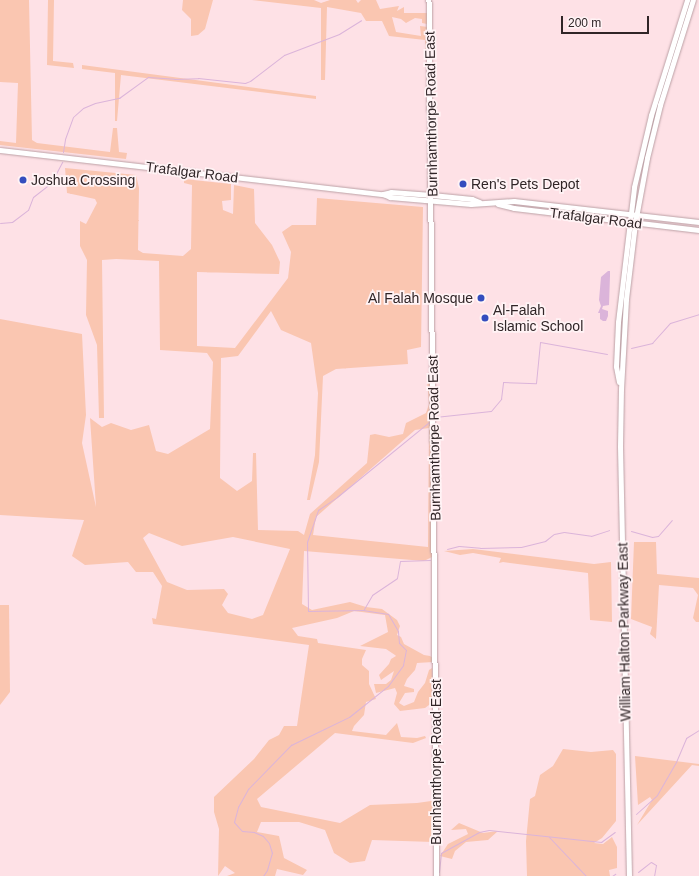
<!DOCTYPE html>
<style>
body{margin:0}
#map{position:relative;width:699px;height:876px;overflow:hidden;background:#fee1e6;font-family:Arial,sans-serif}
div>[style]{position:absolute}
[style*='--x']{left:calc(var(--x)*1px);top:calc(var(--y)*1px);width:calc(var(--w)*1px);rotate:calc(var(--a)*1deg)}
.green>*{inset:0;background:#fac6b1}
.water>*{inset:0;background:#dbb4da}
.stream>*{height:1px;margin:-0.5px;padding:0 0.5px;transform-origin:0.5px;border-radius:0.5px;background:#dbb4da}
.roads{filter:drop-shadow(0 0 1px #bca1a6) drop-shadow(0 0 1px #bca1a6)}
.tertiary>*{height:4.5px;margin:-2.25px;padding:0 2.25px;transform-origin:2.25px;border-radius:2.25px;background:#fff}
.secondary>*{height:5px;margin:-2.5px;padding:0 2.5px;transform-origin:2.5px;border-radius:2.5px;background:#fff}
.dots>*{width:11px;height:11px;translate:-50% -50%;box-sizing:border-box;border:2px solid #fff3f5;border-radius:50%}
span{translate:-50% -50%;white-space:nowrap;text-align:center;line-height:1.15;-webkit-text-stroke:3.5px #fff3f5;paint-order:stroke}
.street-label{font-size:14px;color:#302527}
.poi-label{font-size:14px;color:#302527}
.left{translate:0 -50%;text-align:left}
.right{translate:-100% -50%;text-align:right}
.scale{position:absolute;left:561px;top:16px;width:88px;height:18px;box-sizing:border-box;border:2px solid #302527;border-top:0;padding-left:5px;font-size:12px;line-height:14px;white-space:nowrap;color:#302527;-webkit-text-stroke:3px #fff3f5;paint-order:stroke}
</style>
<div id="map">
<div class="green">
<i style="clip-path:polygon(0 0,29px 0,32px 140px,37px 143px,110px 152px,113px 128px,117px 128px,119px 152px,127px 153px,126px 159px,0 145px,0 141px,16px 143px,18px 83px,0 82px)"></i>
<i style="clip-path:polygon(48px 0,54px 0,53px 61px,73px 63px,74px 68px,47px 65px)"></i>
<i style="clip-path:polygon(183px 0,213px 0,205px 29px,198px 35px,191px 36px,191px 19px,182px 10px)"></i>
<i style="clip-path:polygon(252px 0,314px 0,321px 3px,330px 0,356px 0,358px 3px,361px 0,376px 0,380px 9px,399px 6px,397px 11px,404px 7px,404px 13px,427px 13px,427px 24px,422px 23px,422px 19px,415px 18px,406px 23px,401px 19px,392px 17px,396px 32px,421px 36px,420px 26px,428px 27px,428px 53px,426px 56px,425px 40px,389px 36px,382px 21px,366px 21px,361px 13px,327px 7px,325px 80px,321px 80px,321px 8px)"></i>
<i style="clip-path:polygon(82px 65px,316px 96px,316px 99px,121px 75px,117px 121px,115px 121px,115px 73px,82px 69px)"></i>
<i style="clip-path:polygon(evenodd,65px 168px,136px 175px,139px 188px,138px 250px,143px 253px,183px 256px,191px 249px,192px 185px,184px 183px,184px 179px,231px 184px,231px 200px,222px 201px,223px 210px,233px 214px,234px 185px,254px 189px,255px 223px,272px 245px,280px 262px,279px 274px,197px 272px,197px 346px,235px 348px,288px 278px,291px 252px,282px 232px,292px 225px,316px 225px,317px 198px,423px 207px,421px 347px,407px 350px,408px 364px,336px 369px,323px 376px,319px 462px,310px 500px,307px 500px,315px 455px,318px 393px,311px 343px,281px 330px,271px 311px,238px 356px,221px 358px,220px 478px,237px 491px,252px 481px,253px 453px,256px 453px,258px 530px,298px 531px,304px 535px,310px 514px,367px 463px,370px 435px,375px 434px,389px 437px,403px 434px,406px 423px,426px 413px,429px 404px,427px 380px,431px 381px,432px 557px,424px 561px,304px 551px,302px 604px,312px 610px,350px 602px,366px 607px,382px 609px,397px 620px,400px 626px,397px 635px,401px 637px,404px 644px,424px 655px,430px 656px,433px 658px,433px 662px,417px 663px,415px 670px,407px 679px,404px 686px,414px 689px,414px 692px,405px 693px,399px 703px,404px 706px,414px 702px,418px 692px,425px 683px,429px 670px,432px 668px,433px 702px,425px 708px,400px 711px,394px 704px,397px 693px,395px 688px,376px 693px,374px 684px,386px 684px,391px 680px,394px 671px,381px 680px,379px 675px,389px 664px,391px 659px,396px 656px,395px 655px,386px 649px,360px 646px,388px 632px,385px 615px,354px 611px,337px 618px,292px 628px,298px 636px,317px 639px,318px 643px,366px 650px,362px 659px,362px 665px,369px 671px,369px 684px,376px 699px,366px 702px,364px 715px,354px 726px,352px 731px,386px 735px,397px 723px,401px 737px,417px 738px,425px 736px,426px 738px,413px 743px,335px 733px,257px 799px,261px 807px,340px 823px,370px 805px,417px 803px,431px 801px,434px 802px,433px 842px,372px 840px,365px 861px,350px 863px,334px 853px,325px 830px,299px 822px,261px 822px,257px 832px,279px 836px,284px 858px,307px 870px,303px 875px,277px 869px,275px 876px,227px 876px,235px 873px,225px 866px,218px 876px,219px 829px,214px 812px,214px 797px,254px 759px,269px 740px,279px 735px,284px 726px,297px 726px,309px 645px,153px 624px,152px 618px,156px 619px,162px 586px,153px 572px,136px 572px,128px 562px,85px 565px,72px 556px,84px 520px,0 515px,0 319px,82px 334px,86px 415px,82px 443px,96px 507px,90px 418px,102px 427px,111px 423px,131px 430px,149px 425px,156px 451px,168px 454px,210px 429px,213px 362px,207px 353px,160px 350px,159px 261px,116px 259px,102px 260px,104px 418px,99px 418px,97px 345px,86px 315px,87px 260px,80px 246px,80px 221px,86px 224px,97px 203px,95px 199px,67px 193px,65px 168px,429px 428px,428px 547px,313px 535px,316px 517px,415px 430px,429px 428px,65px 168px,149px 533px,182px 546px,233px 537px,290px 549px,263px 615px,252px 619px,228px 613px,222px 605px,228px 594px,224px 589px,187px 590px,167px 582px,143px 538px,149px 533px)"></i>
<i style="clip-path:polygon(634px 542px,656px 542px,657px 574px,699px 578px,699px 622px,696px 622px,693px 618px,698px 595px,693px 588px,659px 585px,656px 639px,650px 634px,652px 627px,631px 619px)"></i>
<i style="clip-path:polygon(473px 549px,594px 564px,611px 562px,612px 622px,590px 620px,588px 573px,503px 562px,499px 563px,501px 558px,473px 553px,460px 555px,444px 551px)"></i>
<i style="clip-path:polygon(0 605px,9px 605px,10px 692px,0 705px)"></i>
<i style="clip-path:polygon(563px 749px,591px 752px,613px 750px,616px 754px,616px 821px,602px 838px,594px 843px,603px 844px,612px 837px,617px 847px,617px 868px,609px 870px,610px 876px,527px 876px,526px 841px,530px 799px,535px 796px,540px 775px,553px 766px)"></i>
<i style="clip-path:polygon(635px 756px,699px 764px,699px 766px,692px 765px,637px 825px,652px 800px,650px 797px,638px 805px)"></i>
<i style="clip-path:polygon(459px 823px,483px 833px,498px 831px,488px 840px,466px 842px,455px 851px,452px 859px,440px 856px,448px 844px,468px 834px,466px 829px,451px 830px)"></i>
</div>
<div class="water">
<i style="clip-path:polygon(608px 271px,610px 271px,610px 276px,609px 305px,603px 306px,602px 309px,608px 311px,608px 316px,606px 321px,603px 321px,600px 319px,600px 313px,598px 313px,601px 306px,599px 300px,601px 277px)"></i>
</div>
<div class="stream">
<i style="--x:63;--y:152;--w:13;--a:-81"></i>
<i style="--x:65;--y:139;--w:23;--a:-70"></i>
<i style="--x:73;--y:117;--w:13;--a:-42"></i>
<i style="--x:83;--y:108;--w:13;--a:-23"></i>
<i style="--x:95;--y:103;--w:25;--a:-12"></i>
<i style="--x:119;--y:98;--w:36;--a:-36"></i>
<i style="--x:148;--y:77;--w:26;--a:4"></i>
<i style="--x:174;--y:79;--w:24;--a:-2"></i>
<i style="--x:198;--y:78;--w:47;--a:6.1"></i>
<i style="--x:245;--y:83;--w:5;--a:-22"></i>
<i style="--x:250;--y:81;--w:43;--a:-37.4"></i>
<i style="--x:284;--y:55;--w:59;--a:-20.9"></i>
<i style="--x:339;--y:34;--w:26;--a:-32"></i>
<i style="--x:0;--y:223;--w:12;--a:-5"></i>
<i style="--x:12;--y:222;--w:20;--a:-37"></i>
<i style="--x:28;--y:210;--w:14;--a:-69"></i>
<i style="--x:33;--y:197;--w:23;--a:-38"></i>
<i style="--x:51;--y:183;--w:24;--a:-62"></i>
<i style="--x:631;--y:348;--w:22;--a:-13"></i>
<i style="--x:652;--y:343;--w:27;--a:-48"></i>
<i style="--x:670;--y:323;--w:30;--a:-17"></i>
<i style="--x:435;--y:417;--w:56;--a:-6.1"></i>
<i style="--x:491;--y:411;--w:16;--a:-50"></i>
<i style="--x:501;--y:399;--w:17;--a:-83"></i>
<i style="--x:503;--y:382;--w:33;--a:2"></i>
<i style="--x:536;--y:383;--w:41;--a:-84.4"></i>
<i style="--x:540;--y:342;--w:68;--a:10.2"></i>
<i style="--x:631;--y:531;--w:22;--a:16"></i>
<i style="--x:652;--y:537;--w:6;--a:-9"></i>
<i style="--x:658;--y:536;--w:21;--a:-49"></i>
<i style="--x:447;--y:549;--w:12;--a:-14"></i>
<i style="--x:459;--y:546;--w:21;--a:5"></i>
<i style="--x:480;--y:548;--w:41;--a:-1.4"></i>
<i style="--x:521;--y:547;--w:25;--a:-14"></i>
<i style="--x:545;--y:541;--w:11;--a:-38"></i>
<i style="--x:554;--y:534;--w:10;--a:-11"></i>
<i style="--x:564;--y:532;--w:27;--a:8"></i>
<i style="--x:591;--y:536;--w:19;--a:-18"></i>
<i style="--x:364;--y:609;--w:16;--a:-60"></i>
<i style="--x:372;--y:595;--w:30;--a:-34"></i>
<i style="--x:397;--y:578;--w:17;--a:-80"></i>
<i style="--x:400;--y:561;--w:30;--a:-2"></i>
<i style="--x:636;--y:814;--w:28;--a:-42"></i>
<i style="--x:657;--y:795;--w:38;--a:-60"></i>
<i style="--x:676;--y:762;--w:26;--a:-67"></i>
<i style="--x:686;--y:738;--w:15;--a:-32"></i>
<i style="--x:549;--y:837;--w:54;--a:46.5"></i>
<i style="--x:439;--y:872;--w:19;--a:-84"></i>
<i style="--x:441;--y:853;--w:43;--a:-28.9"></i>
<i style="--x:479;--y:832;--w:10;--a:-11"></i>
<i style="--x:489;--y:830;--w:113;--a:6.1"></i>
<i style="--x:601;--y:842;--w:17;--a:-36"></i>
<i style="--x:638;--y:872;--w:16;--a:-38"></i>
<i style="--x:651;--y:862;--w:6;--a:31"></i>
<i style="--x:656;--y:865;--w:11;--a:100"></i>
<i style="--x:263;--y:876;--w:7;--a:-56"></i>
<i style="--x:267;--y:870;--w:18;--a:-74"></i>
<i style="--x:272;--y:853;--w:10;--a:-107"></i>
<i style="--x:269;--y:843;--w:9;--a:-131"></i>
<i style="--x:263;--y:836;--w:10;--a:-156"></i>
<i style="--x:254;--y:832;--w:12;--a:-175"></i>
<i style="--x:242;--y:831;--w:12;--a:-132"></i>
<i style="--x:234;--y:822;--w:16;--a:-75"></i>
<i style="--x:238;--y:807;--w:21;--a:-61"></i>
<i style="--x:248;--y:789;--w:62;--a:-45.7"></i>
<i style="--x:291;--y:745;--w:64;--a:-25.8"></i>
<i style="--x:349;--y:717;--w:50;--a:-38.5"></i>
<i style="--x:388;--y:686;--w:26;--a:-54"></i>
<i style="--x:403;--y:665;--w:15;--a:-79"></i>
<i style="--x:406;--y:650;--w:10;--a:-135"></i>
<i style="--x:399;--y:643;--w:12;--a:-95"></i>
<i style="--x:398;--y:631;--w:20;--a:-120"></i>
<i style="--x:388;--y:614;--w:24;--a:-171"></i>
<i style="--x:364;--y:610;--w:56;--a:179"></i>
<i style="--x:308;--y:611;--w:69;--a:-90.8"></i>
<i style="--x:307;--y:542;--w:34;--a:-71"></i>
<i style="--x:318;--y:510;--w:23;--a:-34"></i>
<i style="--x:337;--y:497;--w:119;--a:-39.2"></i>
<i style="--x:612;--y:876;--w:4;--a:-34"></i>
</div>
<div class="roads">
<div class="tertiary">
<i style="--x:429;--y:0;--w:876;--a:89.48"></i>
</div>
<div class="secondary">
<i style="--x:0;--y:150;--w:386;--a:6.6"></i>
<i style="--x:383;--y:194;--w:8;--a:23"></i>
<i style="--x:390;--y:197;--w:81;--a:4.9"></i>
<i style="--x:471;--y:204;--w:43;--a:-4"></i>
<i style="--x:514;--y:201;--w:186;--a:6.5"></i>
<i style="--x:383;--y:194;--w:8;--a:-14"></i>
<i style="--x:391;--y:192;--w:41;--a:4.2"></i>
<i style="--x:432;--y:195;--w:40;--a:5.7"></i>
<i style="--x:472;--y:199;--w:8;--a:23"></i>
<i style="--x:498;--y:204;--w:16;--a:14"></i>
<i style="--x:514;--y:208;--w:186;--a:6.8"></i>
<i style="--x:619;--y:382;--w:16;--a:-101"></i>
<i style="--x:616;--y:366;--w:44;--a:-87.4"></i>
<i style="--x:618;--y:322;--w:136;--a:-83.2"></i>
<i style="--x:634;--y:187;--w:74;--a:-76.7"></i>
<i style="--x:651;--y:115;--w:121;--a:-72.6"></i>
<i style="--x:629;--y:876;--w:430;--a:-91.2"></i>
<i style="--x:620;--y:446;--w:57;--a:-89"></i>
<i style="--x:621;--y:389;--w:90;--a:-86.8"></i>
<i style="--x:626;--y:299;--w:77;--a:-83.2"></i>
<i style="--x:635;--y:223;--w:66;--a:-79.5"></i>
<i style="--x:647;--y:158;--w:55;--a:-76.2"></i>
<i style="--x:660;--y:105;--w:110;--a:-72.6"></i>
</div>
</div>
<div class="dots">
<i style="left:23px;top:180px;background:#344dbe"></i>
<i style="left:463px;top:184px;background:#344dbe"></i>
<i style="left:481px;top:298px;background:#344dbe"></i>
<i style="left:485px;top:318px;background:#344dbe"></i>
</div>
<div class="street-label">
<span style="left:431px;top:114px;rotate:-91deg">Burnhamthorpe Road East</span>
<span style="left:192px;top:172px;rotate:7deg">Trafalgar Road</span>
<span style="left:596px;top:218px;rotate:7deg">Trafalgar Road</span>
<span style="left:434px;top:438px;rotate:-91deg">Burnhamthorpe Road East</span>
<span style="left:624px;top:632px;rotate:-91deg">William Halton Parkway East</span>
<span style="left:436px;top:762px;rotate:-90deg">Burnhamthorpe Road East</span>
</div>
<div class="poi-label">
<span class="left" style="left:31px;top:180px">Joshua Crossing</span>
<span class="left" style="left:471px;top:184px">Ren's Pets Depot</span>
<span class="right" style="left:473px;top:298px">Al Falah Mosque</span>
<span class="left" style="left:493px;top:318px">Al-Falah<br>Islamic School</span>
</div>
<div class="scale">200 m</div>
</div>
